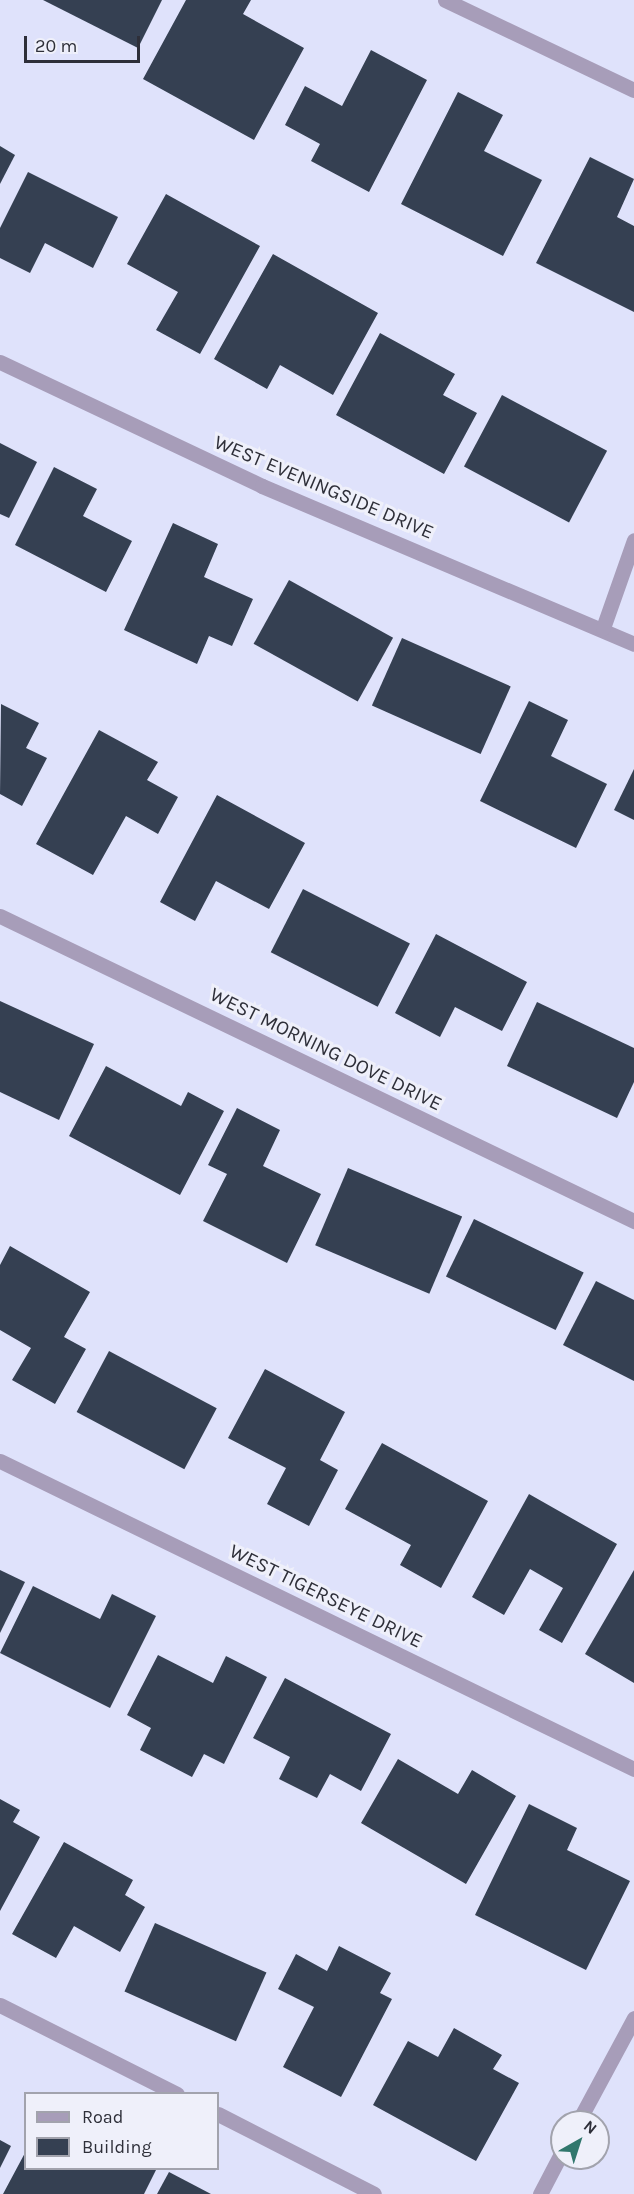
<!DOCTYPE html>
<style>
body{margin:0}
#map{position:relative;width:634px;height:2194px;overflow:hidden;background:#dfe2fb;font-family:Karla,sans-serif}
div>[style]{position:absolute}
[style*='--x']{left:calc(var(--x)*1px);top:calc(var(--y)*1px);width:calc(var(--w)*1px);rotate:calc(var(--a)*1deg)}
.building>*{inset:0;background:#354052;transform-origin:0 0}
.street>*{height:15px;margin:-7.5px;padding:0 7.5px;transform-origin:7.5px;border-radius:7.5px;background:#a79db9}
span{translate:-50% -50%;white-space:nowrap;text-align:center;line-height:1.15;-webkit-text-stroke:6px #eff0fa;paint-order:stroke}
.street-label{font-size:20px;color:#2e2f39}
.legend{position:absolute;left:24px;top:2092px;width:195px;height:78px;box-sizing:border-box;background:#eff0fa;border:2px solid #a2a3ad;margin:0;padding:8px 10px;list-style:none;font-size:18px;color:#2e2f39}
.legend li{display:flex;align-items:center;gap:12px;height:30px}
.legend b{width:30px;border:2px solid #a2a3ad}
.north{position:absolute;left:550px;top:2110px;width:60px;height:60px;box-sizing:border-box;background:#eff0fa;border:2px solid #a2a3ad;border-radius:50%;rotate:39deg;font-size:16px;font-weight:700;line-height:24px;text-align:center;color:#2e2f39}
.north::after{content:'';display:block;margin:auto;width:21px;height:27px;background:#31776d;clip-path:polygon(50% 0,100% 100%,50% 72%,0 100%)}
.scale{position:absolute;left:24px;top:36px;width:116px;height:27px;box-sizing:border-box;border:3px solid #2e2f39;border-top:0;padding-left:8px;font-size:18px;line-height:21px;white-space:nowrap;color:#2e2f39;-webkit-text-stroke:4px #eff0fa;paint-order:stroke}
</style>
<div id="map">
<div class="building">
<i style="clip-path:polygon(43px 0,162px 0,138px 48px)"></i>
<i style="clip-path:polygon(186px 0,251px 0,243px 14px,304px 48px,254px 140px,143px 79px)"></i>
<i style="clip-path:polygon(371px 50px,427px 80px,369px 192px,311px 161px,320px 144px,285px 125px,305px 86px,342px 106px)"></i>
<i style="clip-path:polygon(458px 92px,503px 115px,484px 151px,542px 180px,503px 256px,401px 204px)"></i>
<i style="clip-path:polygon(0 146px,15px 155px,0 184px)"></i>
<i style="clip-path:polygon(590px 157px,634px 179px,617px 217px,634px 226px,634px 312px,536px 263px)"></i>
<i style="clip-path:polygon(28px 172px,118px 217px,93px 268px,45px 243px,30px 273px,0 258px,0 228px)"></i>
<i style="clip-path:polygon(166px 194px,260px 246px,200px 354px,156px 330px,178px 292px,127px 264px)"></i>
<i style="clip-path:polygon(273px 254px,378px 313px,333px 395px,280px 365px,267px 389px,214px 359px)"></i>
<i style="clip-path:polygon(380px 333px,455px 374px,443px 395px,477px 413px,444px 474px,336px 415px)"></i>
<i style="left:502px;top:395px;width:119px;height:81px;rotate:28deg"></i>
<i style="clip-path:polygon(0 443px,37px 462px,9px 518px,0 514px)"></i>
<i style="clip-path:polygon(54px 467px,97px 489px,83px 516px,132px 541px,106px 592px,15px 545px)"></i>
<i style="clip-path:polygon(173px 523px,218px 544px,204px 577px,253px 599px,232px 646px,209px 636px,197px 664px,124px 630px)"></i>
<i style="left:289px;top:580px;width:119px;height:73px;rotate:29deg"></i>
<i style="left:402px;top:638px;width:119px;height:74px;rotate:24deg"></i>
<i style="clip-path:polygon(529px 701px,568px 720px,551px 756px,607px 784px,576px 848px,480px 801px)"></i>
<i style="clip-path:polygon(1px 704px,39px 723px,26px 748px,47px 758px,22px 806px,0 794px)"></i>
<i style="clip-path:polygon(99px 730px,158px 762px,147px 780px,178px 797px,158px 834px,126px 816px,93px 875px,36px 844px)"></i>
<i style="clip-path:polygon(634px 769px,634px 820px,614px 810px)"></i>
<i style="clip-path:polygon(217px 795px,305px 843px,269px 909px,216px 881px,195px 921px,160px 902px)"></i>
<i style="left:303px;top:889px;width:120px;height:71px;rotate:27deg"></i>
<i style="clip-path:polygon(436px 934px,527px 982px,502px 1031px,455px 1007px,440px 1037px,395px 1013px)"></i>
<i style="clip-path:polygon(0 1001px,94px 1044px,59px 1120px,0 1092px)"></i>
<i style="clip-path:polygon(537px 1002px,634px 1048px,634px 1082px,617px 1118px,507px 1066px)"></i>
<i style="clip-path:polygon(106px 1066px,181px 1106px,188px 1092px,224px 1111px,180px 1195px,69px 1136px)"></i>
<i style="clip-path:polygon(237px 1108px,280px 1130px,263px 1166px,321px 1194px,287px 1263px,203px 1221px,227px 1174px,208px 1165px)"></i>
<i style="left:348px;top:1168px;width:124px;height:84px;rotate:23deg"></i>
<i style="left:474px;top:1219px;width:122px;height:64px;rotate:26deg"></i>
<i style="clip-path:polygon(10px 1246px,90px 1292px,64px 1337px,86px 1349px,55px 1404px,12px 1380px,31px 1348px,0 1330px,0 1265px)"></i>
<i style="clip-path:polygon(596px 1281px,634px 1300px,634px 1381px,563px 1345px)"></i>
<i style="left:109px;top:1351px;width:122px;height:69px;rotate:28deg"></i>
<i style="clip-path:polygon(265px 1369px,345px 1412px,320px 1460px,338px 1470px,309px 1526px,267px 1504px,286px 1468px,228px 1438px)"></i>
<i style="clip-path:polygon(382px 1443px,488px 1501px,441px 1588px,400px 1565px,411px 1545px,345px 1509px)"></i>
<i style="clip-path:polygon(529px 1494px,617px 1544px,562px 1643px,539px 1630px,563px 1588px,530px 1569px,504px 1615px,472px 1597px)"></i>
<i style="clip-path:polygon(0 1570px,25px 1582px,0 1633px)"></i>
<i style="clip-path:polygon(634px 1570px,634px 1683px,585px 1654px)"></i>
<i style="clip-path:polygon(33px 1586px,100px 1619px,112px 1594px,156px 1616px,110px 1708px,0 1653px)"></i>
<i style="clip-path:polygon(158px 1655px,213px 1683px,226px 1656px,267px 1677px,224px 1764px,204px 1754px,192px 1777px,140px 1750px,151px 1728px,127px 1715px)"></i>
<i style="clip-path:polygon(285px 1678px,391px 1734px,361px 1791px,330px 1774px,317px 1798px,279px 1779px,290px 1757px,253px 1738px)"></i>
<i style="clip-path:polygon(398px 1759px,458px 1794px,472px 1770px,516px 1796px,466px 1884px,361px 1823px)"></i>
<i style="clip-path:polygon(0 1799px,20px 1810px,13px 1822px,40px 1837px,0 1911px)"></i>
<i style="clip-path:polygon(529px 1804px,577px 1828px,567px 1850px,630px 1881px,586px 1970px,475px 1915px)"></i>
<i style="clip-path:polygon(64px 1842px,133px 1880px,125px 1895px,145px 1907px,120px 1952px,74px 1926px,56px 1958px,12px 1934px)"></i>
<i style="left:155px;top:1923px;width:122px;height:75px;rotate:24deg"></i>
<i style="clip-path:polygon(339px 1946px,391px 1973px,380px 1993px,392px 1999px,341px 2097px,283px 2067px,314px 2007px,278px 1989px,296px 1954px,327px 1971px)"></i>
<i style="clip-path:polygon(454px 2028px,502px 2055px,493px 2069px,519px 2083px,476px 2161px,373px 2105px,408px 2041px,438px 2057px)"></i>
<i style="clip-path:polygon(0 2140px,11px 2146px,0 2168px)"></i>
<i style="clip-path:polygon(26px 2151px,26px 2168px,157px 2168px,144px 2194px,3px 2194px)"></i>
<i style="clip-path:polygon(169px 2172px,211px 2194px,157px 2194px)"></i>
</div>
<div class="street">
<i style="--x:445;--y:0;--w:209;--a:25.5"></i>
<i style="--x:0;--y:362;--w:290;--a:25.3"></i>
<i style="--x:262;--y:486;--w:404;--a:23"></i>
<i style="--x:603;--y:628;--w:93;--a:-70.6"></i>
<i style="--x:0;--y:916;--w:704;--a:25.69"></i>
<i style="--x:0;--y:1461;--w:705;--a:25.91"></i>
<i style="--x:0;--y:2005;--w:198;--a:26.7"></i>
<i style="--x:218;--y:2114;--w:175;--a:27.1"></i>
<i style="--x:578;--y:2122;--w:118;--a:-61.7"></i>
<i style="--x:540;--y:2194;--w:47;--a:-62.4"></i>
</div>
<div class="street-label">
<span style="left:324px;top:487px;rotate:23deg">WEST EVENINGSIDE DRIVE</span>
<span style="left:326px;top:1049px;rotate:26deg">WEST MORNING DOVE DRIVE</span>
<span style="left:326px;top:1596px;rotate:26deg">WEST TIGERSEYE DRIVE</span>
</div>
<ul class="legend">
<li><b style="height:8px;background:#a79db9"></b>Road</li>
<li><b style="height:16px;background:#354052"></b>Building</li>
</ul>
<div class="north">N</div>
<div class="scale">20 m</div>
</div>
